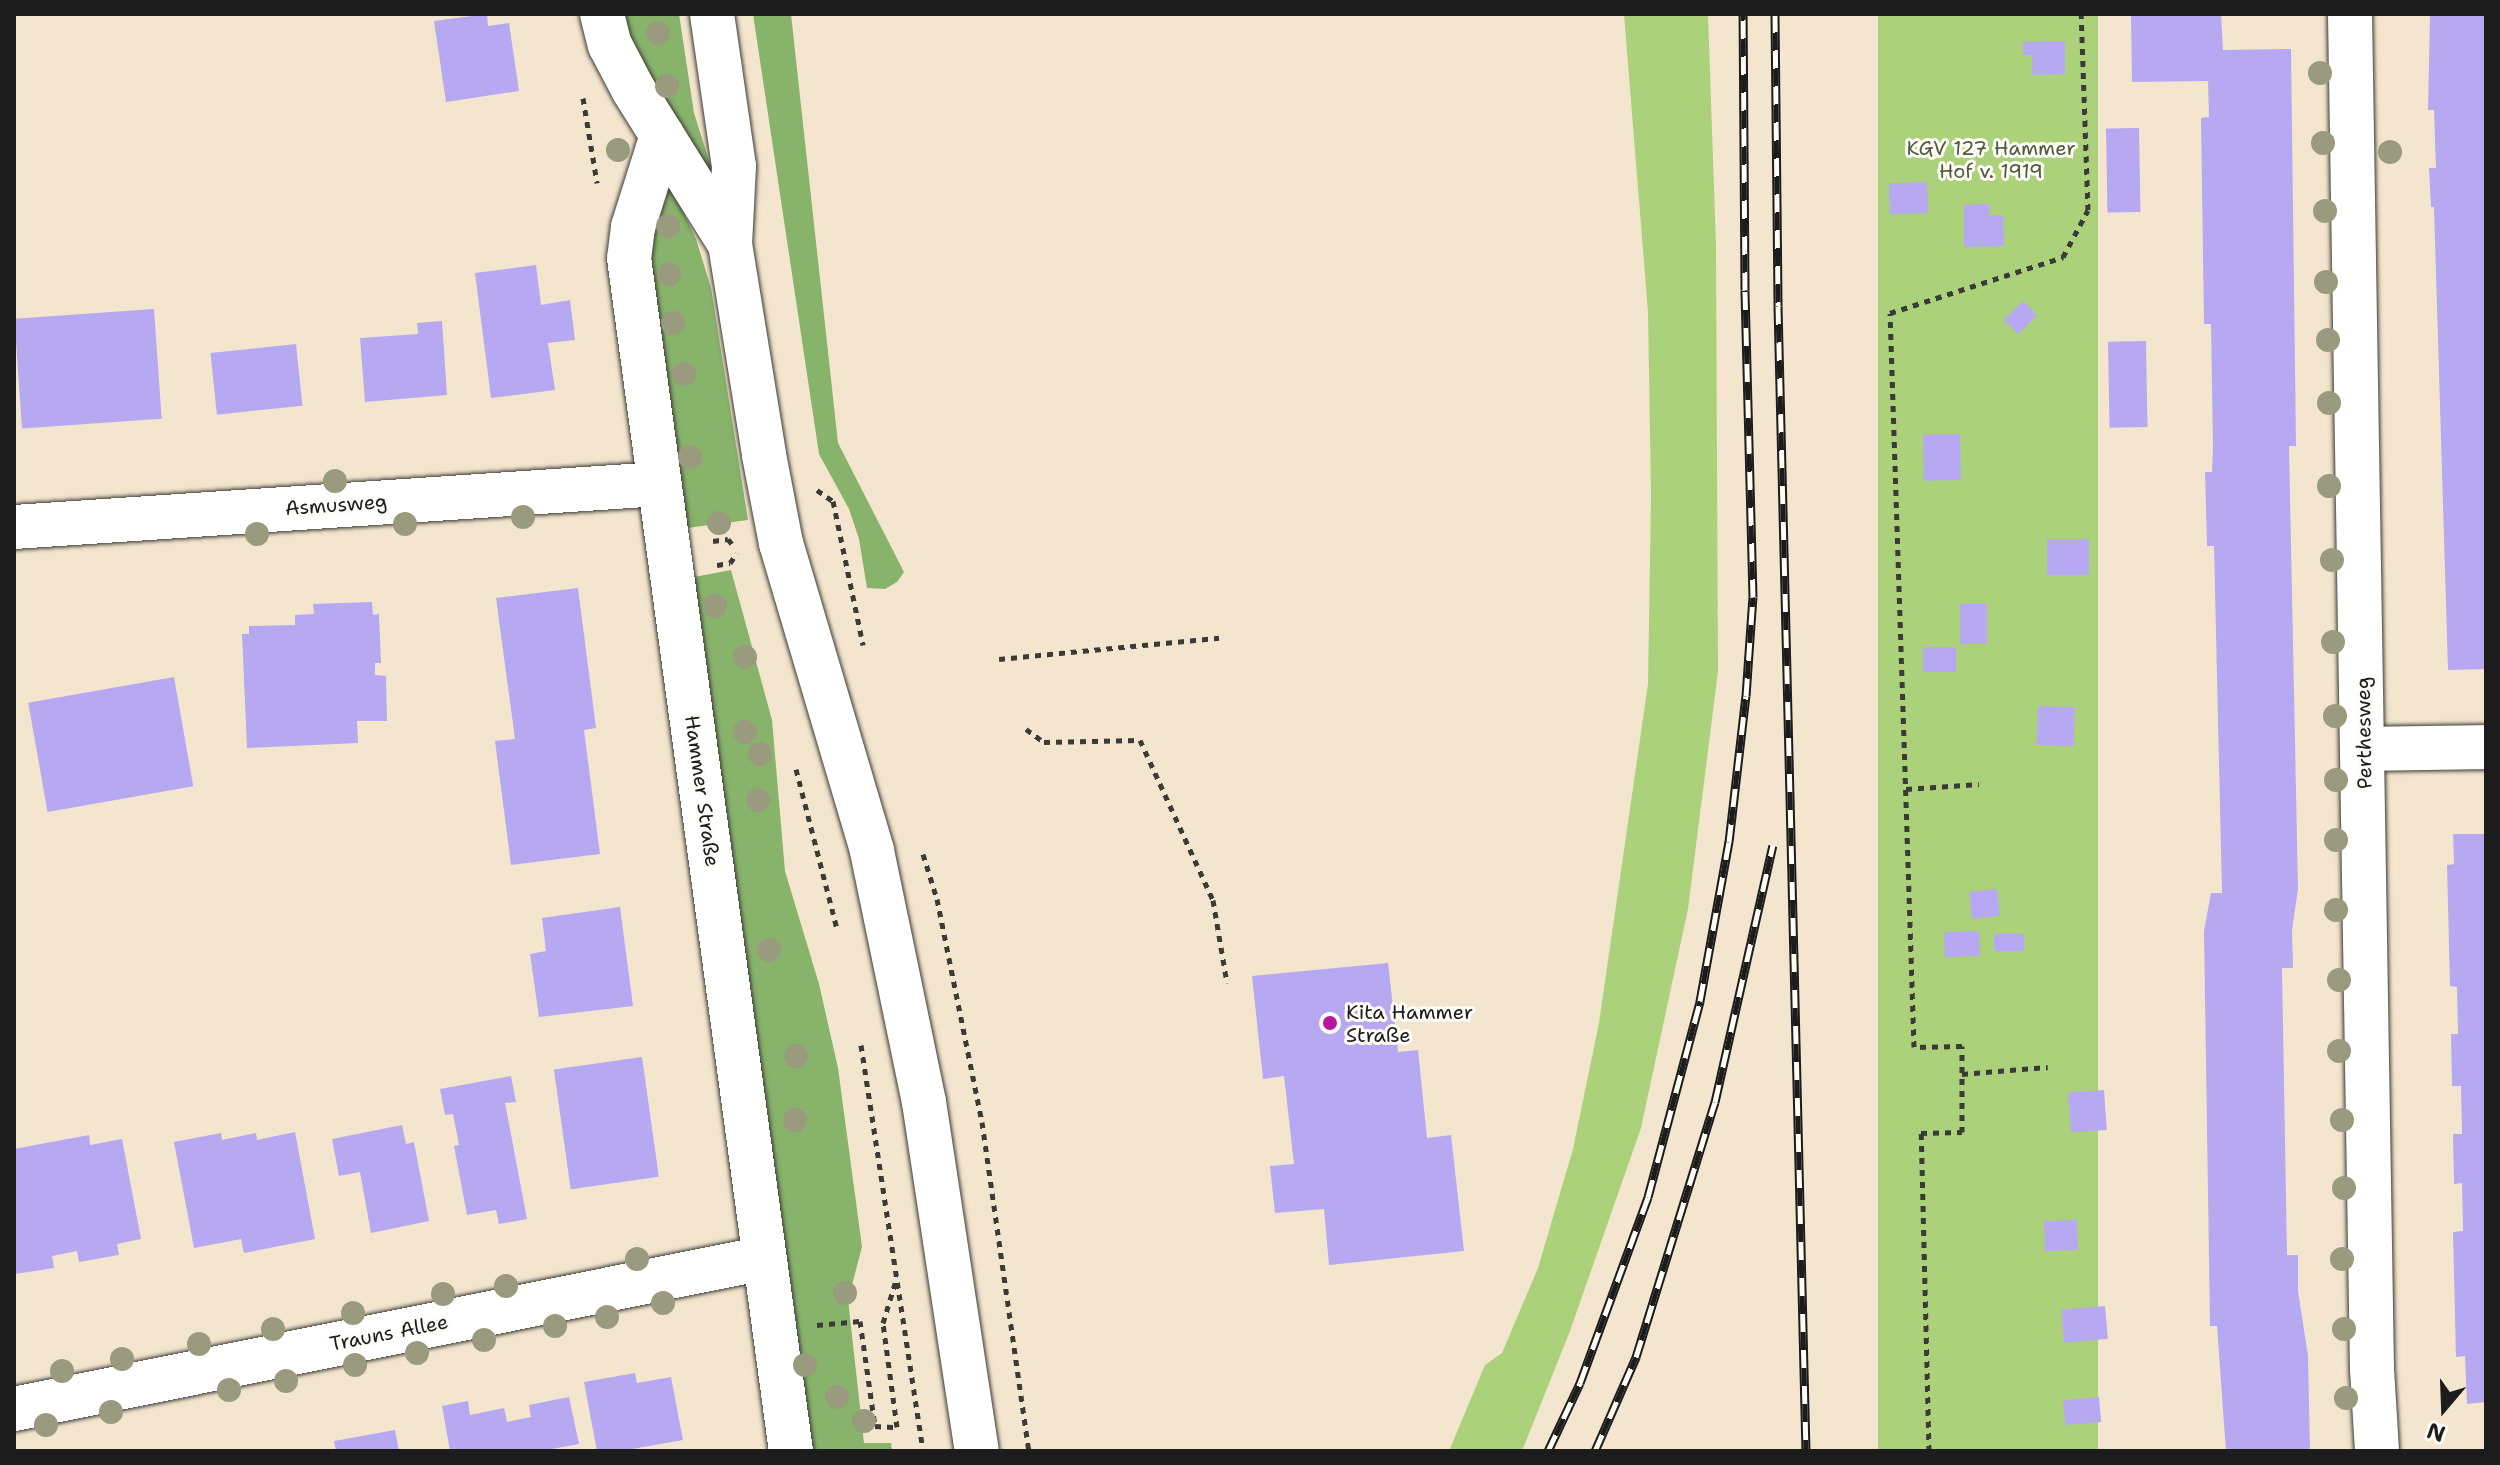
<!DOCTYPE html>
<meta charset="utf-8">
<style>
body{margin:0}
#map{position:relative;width:2500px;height:1465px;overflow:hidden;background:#f4e6ce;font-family:"Shantell Sans",sans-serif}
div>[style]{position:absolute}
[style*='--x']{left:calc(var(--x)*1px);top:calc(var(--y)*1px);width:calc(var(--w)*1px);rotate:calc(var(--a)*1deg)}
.green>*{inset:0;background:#abd17b;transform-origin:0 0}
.forest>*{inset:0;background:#88b36b}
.building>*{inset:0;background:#b7a8f2;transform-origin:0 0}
.path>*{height:5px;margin-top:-2.5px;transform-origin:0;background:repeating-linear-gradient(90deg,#3c3a37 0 6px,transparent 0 12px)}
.roads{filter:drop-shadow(0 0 2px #3c3a37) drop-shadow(0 0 2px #3c3a37)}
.minor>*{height:44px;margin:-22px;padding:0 22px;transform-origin:22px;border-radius:22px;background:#fff}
.secondary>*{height:44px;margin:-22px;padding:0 22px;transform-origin:22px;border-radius:22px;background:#fff}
.rail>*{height:9px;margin-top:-4.5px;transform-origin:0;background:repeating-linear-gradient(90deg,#fdfcf7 0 18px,#1c1c1c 0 36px);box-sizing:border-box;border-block:2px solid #1c1c1c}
.trees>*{width:24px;height:24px;margin:-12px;border-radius:50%;background:#999a7e}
.dots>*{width:22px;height:22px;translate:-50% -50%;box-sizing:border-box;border:4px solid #fdfcf7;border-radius:50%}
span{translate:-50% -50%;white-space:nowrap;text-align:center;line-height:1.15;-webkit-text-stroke:6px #fdfcf7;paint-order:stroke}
.park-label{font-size:20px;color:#4e5b3d}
.street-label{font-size:20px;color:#1c1c1c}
.poi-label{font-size:20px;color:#1c1c1c}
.left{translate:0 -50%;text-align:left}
.frame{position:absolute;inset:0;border:16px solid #1c1c1c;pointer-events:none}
.north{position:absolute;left:2404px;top:1369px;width:80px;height:80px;-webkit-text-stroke:6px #fdfcf7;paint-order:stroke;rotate:199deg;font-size:22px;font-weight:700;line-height:32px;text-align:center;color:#1c1c1c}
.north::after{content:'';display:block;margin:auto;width:28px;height:36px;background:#1c1c1c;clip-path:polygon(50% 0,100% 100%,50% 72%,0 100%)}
</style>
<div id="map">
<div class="green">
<i style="clip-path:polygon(1624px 14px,1708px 14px,1716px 245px,1718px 671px,1688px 909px,1641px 1128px,1570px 1331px,1522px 1451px,1449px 1451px,1485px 1365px,1502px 1353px,1538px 1268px,1573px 1149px,1599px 1023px,1648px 684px,1651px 496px,1648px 312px)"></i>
<i style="left:1878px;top:14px;width:220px;height:1438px"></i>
</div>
<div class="forest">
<i style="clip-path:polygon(617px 14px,679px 14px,694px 113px,711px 167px,707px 169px,642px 72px)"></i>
<i style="clip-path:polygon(753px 14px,791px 14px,838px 443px,904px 572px,897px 582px,885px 589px,867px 588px,859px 539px,849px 509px,819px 454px)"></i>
<i style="clip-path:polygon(670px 185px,696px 239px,711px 288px,748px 520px,687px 528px,672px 447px,650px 249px)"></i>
<i style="clip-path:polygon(731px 570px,772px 720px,785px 871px,819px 984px,838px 1068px,862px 1247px,848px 1300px,864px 1443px,891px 1443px,892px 1451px,813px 1451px,694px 577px)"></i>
</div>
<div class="building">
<i style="clip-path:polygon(487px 14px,488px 26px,509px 23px,519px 91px,446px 102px,434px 21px)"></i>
<i style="clip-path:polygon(2131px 14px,2221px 14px,2223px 50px,2291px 49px,2296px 446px,2289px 446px,2298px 889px,2292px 930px,2293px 968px,2282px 968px,2287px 1255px,2298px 1255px,2298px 1291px,2308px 1356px,2310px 1451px,2226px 1451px,2217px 1326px,2210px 1326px,2204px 931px,2211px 893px,2222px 893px,2214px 546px,2207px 546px,2205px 472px,2212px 472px,2213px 447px,2211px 324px,2204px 324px,2201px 118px,2209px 117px,2208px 81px,2132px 82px)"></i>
<i style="clip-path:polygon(2430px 14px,2486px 14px,2486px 669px,2448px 670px,2434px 207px,2431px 207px,2429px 168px,2436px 168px,2434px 110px,2428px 110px)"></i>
<i style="clip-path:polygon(2065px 41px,2065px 74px,2032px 75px,2032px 55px,2023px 55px,2023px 42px)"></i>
<i style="left:2139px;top:128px;width:84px;height:33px;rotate:89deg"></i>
<i style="left:1927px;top:182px;width:31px;height:38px;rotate:88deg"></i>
<i style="clip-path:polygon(1989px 204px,1989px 215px,2003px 215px,2004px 246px,1964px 247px,1964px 205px)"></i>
<i style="clip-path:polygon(536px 265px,541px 305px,570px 300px,575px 340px,548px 343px,555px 390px,491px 398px,475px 273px)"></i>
<i style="left:2023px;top:301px;width:20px;height:27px;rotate:45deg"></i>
<i style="left:154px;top:309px;width:110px;height:140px;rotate:86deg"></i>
<i style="clip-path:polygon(442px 321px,447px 395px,365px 402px,360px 338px,418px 334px,417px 323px)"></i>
<i style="left:2146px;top:341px;width:86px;height:38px;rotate:89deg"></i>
<i style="left:296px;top:344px;width:62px;height:86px;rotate:84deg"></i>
<i style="left:1960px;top:434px;width:46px;height:37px;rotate:89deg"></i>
<i style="left:2047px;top:539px;width:42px;height:36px"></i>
<i style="clip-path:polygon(578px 588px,596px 728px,584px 730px,600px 854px,511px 865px,495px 741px,515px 739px,496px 598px)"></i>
<i style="clip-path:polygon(372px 602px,373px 615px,379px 614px,381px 663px,375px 663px,375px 675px,386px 676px,387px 721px,357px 721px,358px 743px,247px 748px,242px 634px,249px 634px,249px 626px,295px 625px,295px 615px,314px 614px,313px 604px)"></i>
<i style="left:1960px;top:604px;width:27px;height:40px"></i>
<i style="left:1956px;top:647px;width:25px;height:33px;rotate:90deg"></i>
<i style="left:174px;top:677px;width:111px;height:148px;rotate:80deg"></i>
<i style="left:2038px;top:706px;width:37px;height:39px;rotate:2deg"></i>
<i style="clip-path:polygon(2453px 834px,2486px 834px,2486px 1402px,2467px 1404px,2465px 1356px,2456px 1357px,2453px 1232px,2463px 1231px,2462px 1183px,2454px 1184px,2453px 1134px,2462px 1134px,2461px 1086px,2452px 1086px,2451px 1034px,2458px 1034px,2457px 987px,2450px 986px,2447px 865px,2454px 864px)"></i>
<i style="left:1997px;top:889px;width:27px;height:28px;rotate:84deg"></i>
<i style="clip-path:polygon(620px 907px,633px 1006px,539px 1017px,530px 954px,546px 951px,542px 918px)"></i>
<i style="left:1979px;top:931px;width:25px;height:35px;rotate:88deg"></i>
<i style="left:2024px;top:934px;width:17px;height:30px;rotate:90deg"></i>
<i style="clip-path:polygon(1388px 963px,1398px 1052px,1418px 1050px,1427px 1138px,1451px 1135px,1464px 1251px,1329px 1265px,1324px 1209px,1275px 1213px,1270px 1166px,1294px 1164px,1284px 1076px,1263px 1079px,1252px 976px)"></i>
<i style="left:642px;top:1057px;width:121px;height:89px;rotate:82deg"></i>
<i style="clip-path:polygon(511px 1076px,516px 1102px,505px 1103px,527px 1219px,499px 1224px,496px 1210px,467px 1215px,454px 1146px,459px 1145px,453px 1114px,445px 1115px,440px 1089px)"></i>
<i style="left:2104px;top:1090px;width:40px;height:36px;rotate:86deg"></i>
<i style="clip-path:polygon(402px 1125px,406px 1144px,414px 1142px,429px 1221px,371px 1233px,360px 1172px,339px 1176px,332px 1139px)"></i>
<i style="clip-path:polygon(295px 1132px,315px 1239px,244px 1253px,241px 1239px,194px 1248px,174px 1142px,221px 1133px,222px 1140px,256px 1133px,257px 1140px)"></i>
<i style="clip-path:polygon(89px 1135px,90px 1145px,122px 1139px,141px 1239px,117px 1244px,119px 1255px,79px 1262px,77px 1251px,52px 1256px,54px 1268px,15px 1274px,14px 1149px)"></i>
<i style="left:2077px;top:1220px;width:30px;height:33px;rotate:88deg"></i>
<i style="left:2105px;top:1306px;width:33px;height:44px;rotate:85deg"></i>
<i style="clip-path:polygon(635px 1373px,637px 1383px,671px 1377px,683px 1440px,621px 1451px,597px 1451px,584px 1382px)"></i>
<i style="clip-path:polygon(569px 1397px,579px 1444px,541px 1451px,450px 1451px,442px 1406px,468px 1401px,470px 1415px,504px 1408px,507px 1422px,531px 1417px,529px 1405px)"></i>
<i style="left:2099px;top:1397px;width:25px;height:36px;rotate:85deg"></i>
<i style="clip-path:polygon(395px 1430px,399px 1451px,336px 1451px,334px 1441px)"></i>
</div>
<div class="path">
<i style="--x:583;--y:98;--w:86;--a:80.6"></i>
<i style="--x:817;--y:490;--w:19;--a:35"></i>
<i style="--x:833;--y:501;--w:147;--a:78.2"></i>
<i style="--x:713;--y:541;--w:15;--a:-8"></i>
<i style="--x:728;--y:539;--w:6;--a:51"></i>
<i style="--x:717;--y:565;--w:13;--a:-9"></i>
<i style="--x:730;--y:563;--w:12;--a:-55"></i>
<i style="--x:999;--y:659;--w:221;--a:-5.5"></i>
<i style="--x:1026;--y:729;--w:22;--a:36"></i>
<i style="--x:1044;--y:742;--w:96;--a:-1.2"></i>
<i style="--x:1140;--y:740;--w:176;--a:65.5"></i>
<i style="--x:1213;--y:900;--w:84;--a:80.4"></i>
<i style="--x:796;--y:769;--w:165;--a:75.6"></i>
<i style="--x:1906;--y:789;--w:73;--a:-3.9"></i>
<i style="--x:923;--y:854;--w:47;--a:72.7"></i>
<i style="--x:937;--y:899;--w:227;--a:78.6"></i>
<i style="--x:982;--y:1122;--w:332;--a:81.9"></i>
<i style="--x:861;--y:1045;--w:411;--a:81.3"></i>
<i style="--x:1962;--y:1074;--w:86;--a:-4.7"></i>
<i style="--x:817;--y:1325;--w:43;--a:-5.3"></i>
<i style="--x:860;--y:1321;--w:106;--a:81.9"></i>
<i style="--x:875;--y:1426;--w:22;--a:3"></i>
<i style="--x:897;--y:1427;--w:105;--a:-97.7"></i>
<i style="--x:883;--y:1323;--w:48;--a:-73.1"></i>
<i style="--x:1929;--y:1451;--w:318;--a:-91.4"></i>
<i style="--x:1921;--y:1133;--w:41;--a:-1.4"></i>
<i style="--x:1962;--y:1132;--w:86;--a:-90"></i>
<i style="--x:1962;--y:1046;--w:48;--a:178.8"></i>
<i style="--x:1914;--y:1047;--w:734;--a:-91.87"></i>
<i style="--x:1890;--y:313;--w:182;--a:-17.9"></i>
<i style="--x:2063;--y:257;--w:53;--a:-62"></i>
<i style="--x:2088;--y:210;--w:196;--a:-92"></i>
</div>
<div class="roads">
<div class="minor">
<i style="--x:2350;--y:14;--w:1355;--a:89.07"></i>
<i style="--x:2372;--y:1369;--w:82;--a:86.5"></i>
<i style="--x:662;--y:135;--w:96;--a:107.5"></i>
<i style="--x:633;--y:227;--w:31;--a:97"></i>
<i style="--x:629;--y:258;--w:1204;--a:82.27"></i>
<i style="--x:14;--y:527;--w:646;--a:-3.81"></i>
<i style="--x:2365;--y:749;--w:121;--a:-0.9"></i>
<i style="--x:14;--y:1409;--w:765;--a:-11.38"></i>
</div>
<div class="secondary">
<i style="--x:602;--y:14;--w:32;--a:76"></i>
<i style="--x:610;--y:45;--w:50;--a:62.4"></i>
<i style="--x:633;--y:89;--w:183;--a:58"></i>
<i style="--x:712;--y:14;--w:154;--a:81.8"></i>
<i style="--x:734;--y:166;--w:78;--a:92.9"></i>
<i style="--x:730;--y:244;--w:214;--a:80.8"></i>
<i style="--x:764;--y:455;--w:90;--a:79.1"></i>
<i style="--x:781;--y:543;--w:321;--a:73.5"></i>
<i style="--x:872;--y:851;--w:256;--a:78.3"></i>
<i style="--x:924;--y:1102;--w:353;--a:81.4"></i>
</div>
</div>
<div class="rail">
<i style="--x:1775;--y:14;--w:292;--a:89.4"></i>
<i style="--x:1778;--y:306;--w:1145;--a:88.6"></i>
<i style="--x:1548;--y:1451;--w:75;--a:-64.8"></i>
<i style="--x:1580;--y:1383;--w:198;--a:-69.9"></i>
<i style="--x:1648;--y:1197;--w:203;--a:-75.1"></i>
<i style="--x:1700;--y:1001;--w:162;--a:-79.7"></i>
<i style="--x:1729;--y:842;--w:147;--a:-83.4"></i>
<i style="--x:1746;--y:696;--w:99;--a:-86"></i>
<i style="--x:1753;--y:597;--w:307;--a:-91.5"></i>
<i style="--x:1745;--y:290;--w:276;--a:-90.4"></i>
<i style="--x:1595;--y:1451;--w:103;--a:-66.4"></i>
<i style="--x:1636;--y:1357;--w:267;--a:-72.8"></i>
<i style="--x:1715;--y:1102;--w:263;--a:-77.3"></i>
</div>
<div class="trees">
<i style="left:658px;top:33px"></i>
<i style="left:2320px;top:73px"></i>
<i style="left:667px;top:86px"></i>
<i style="left:2323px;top:143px"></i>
<i style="left:618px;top:150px"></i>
<i style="left:2390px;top:152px"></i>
<i style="left:2325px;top:211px"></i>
<i style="left:668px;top:226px"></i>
<i style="left:669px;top:274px"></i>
<i style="left:2326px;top:282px"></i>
<i style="left:673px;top:323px"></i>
<i style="left:2328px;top:340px"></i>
<i style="left:684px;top:374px"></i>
<i style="left:2329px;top:403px"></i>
<i style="left:690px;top:457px"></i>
<i style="left:335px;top:481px"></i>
<i style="left:2329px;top:486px"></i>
<i style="left:523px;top:517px"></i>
<i style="left:719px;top:523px"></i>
<i style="left:405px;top:524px"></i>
<i style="left:257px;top:534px"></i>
<i style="left:2332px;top:560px"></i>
<i style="left:715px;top:606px"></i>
<i style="left:2333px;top:642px"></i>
<i style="left:745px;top:657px"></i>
<i style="left:2335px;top:716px"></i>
<i style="left:745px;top:732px"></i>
<i style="left:760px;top:754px"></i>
<i style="left:2336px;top:780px"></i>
<i style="left:758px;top:800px"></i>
<i style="left:2336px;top:840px"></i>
<i style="left:2336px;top:910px"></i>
<i style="left:769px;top:950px"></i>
<i style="left:2339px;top:980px"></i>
<i style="left:2339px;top:1051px"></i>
<i style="left:796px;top:1056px"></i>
<i style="left:795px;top:1120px"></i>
<i style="left:2342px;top:1120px"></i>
<i style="left:2344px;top:1188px"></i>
<i style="left:637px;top:1259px"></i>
<i style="left:2342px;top:1259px"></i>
<i style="left:506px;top:1286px"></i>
<i style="left:845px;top:1293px"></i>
<i style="left:443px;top:1294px"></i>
<i style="left:663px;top:1303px"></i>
<i style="left:353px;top:1313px"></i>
<i style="left:607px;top:1317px"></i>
<i style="left:555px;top:1326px"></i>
<i style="left:273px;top:1329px"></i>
<i style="left:2344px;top:1329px"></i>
<i style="left:484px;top:1340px"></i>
<i style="left:199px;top:1344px"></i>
<i style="left:417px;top:1353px"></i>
<i style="left:122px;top:1359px"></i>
<i style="left:355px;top:1365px"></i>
<i style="left:805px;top:1365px"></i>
<i style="left:62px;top:1371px"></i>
<i style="left:286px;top:1381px"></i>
<i style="left:229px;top:1390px"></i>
<i style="left:837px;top:1397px"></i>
<i style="left:2346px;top:1398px"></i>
<i style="left:111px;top:1412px"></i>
<i style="left:864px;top:1421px"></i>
<i style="left:46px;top:1425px"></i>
</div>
<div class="dots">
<i style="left:1330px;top:1023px;background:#b5179e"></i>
</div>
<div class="park-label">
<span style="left:1991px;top:160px">KGV 127 Hammer<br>Hof v. 1919</span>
</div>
<div class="street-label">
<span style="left:336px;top:505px;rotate:-4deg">Asmusweg</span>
<span style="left:2364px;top:733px;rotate:-91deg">Perthesweg</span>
<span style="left:702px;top:791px;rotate:82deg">Hammer Straße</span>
<span style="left:389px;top:1333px;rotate:-11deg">Trauns Allee</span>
</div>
<div class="poi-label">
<span class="left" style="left:1346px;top:1024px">Kita Hammer<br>Straße</span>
</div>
<div class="frame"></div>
<div class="north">N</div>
</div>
